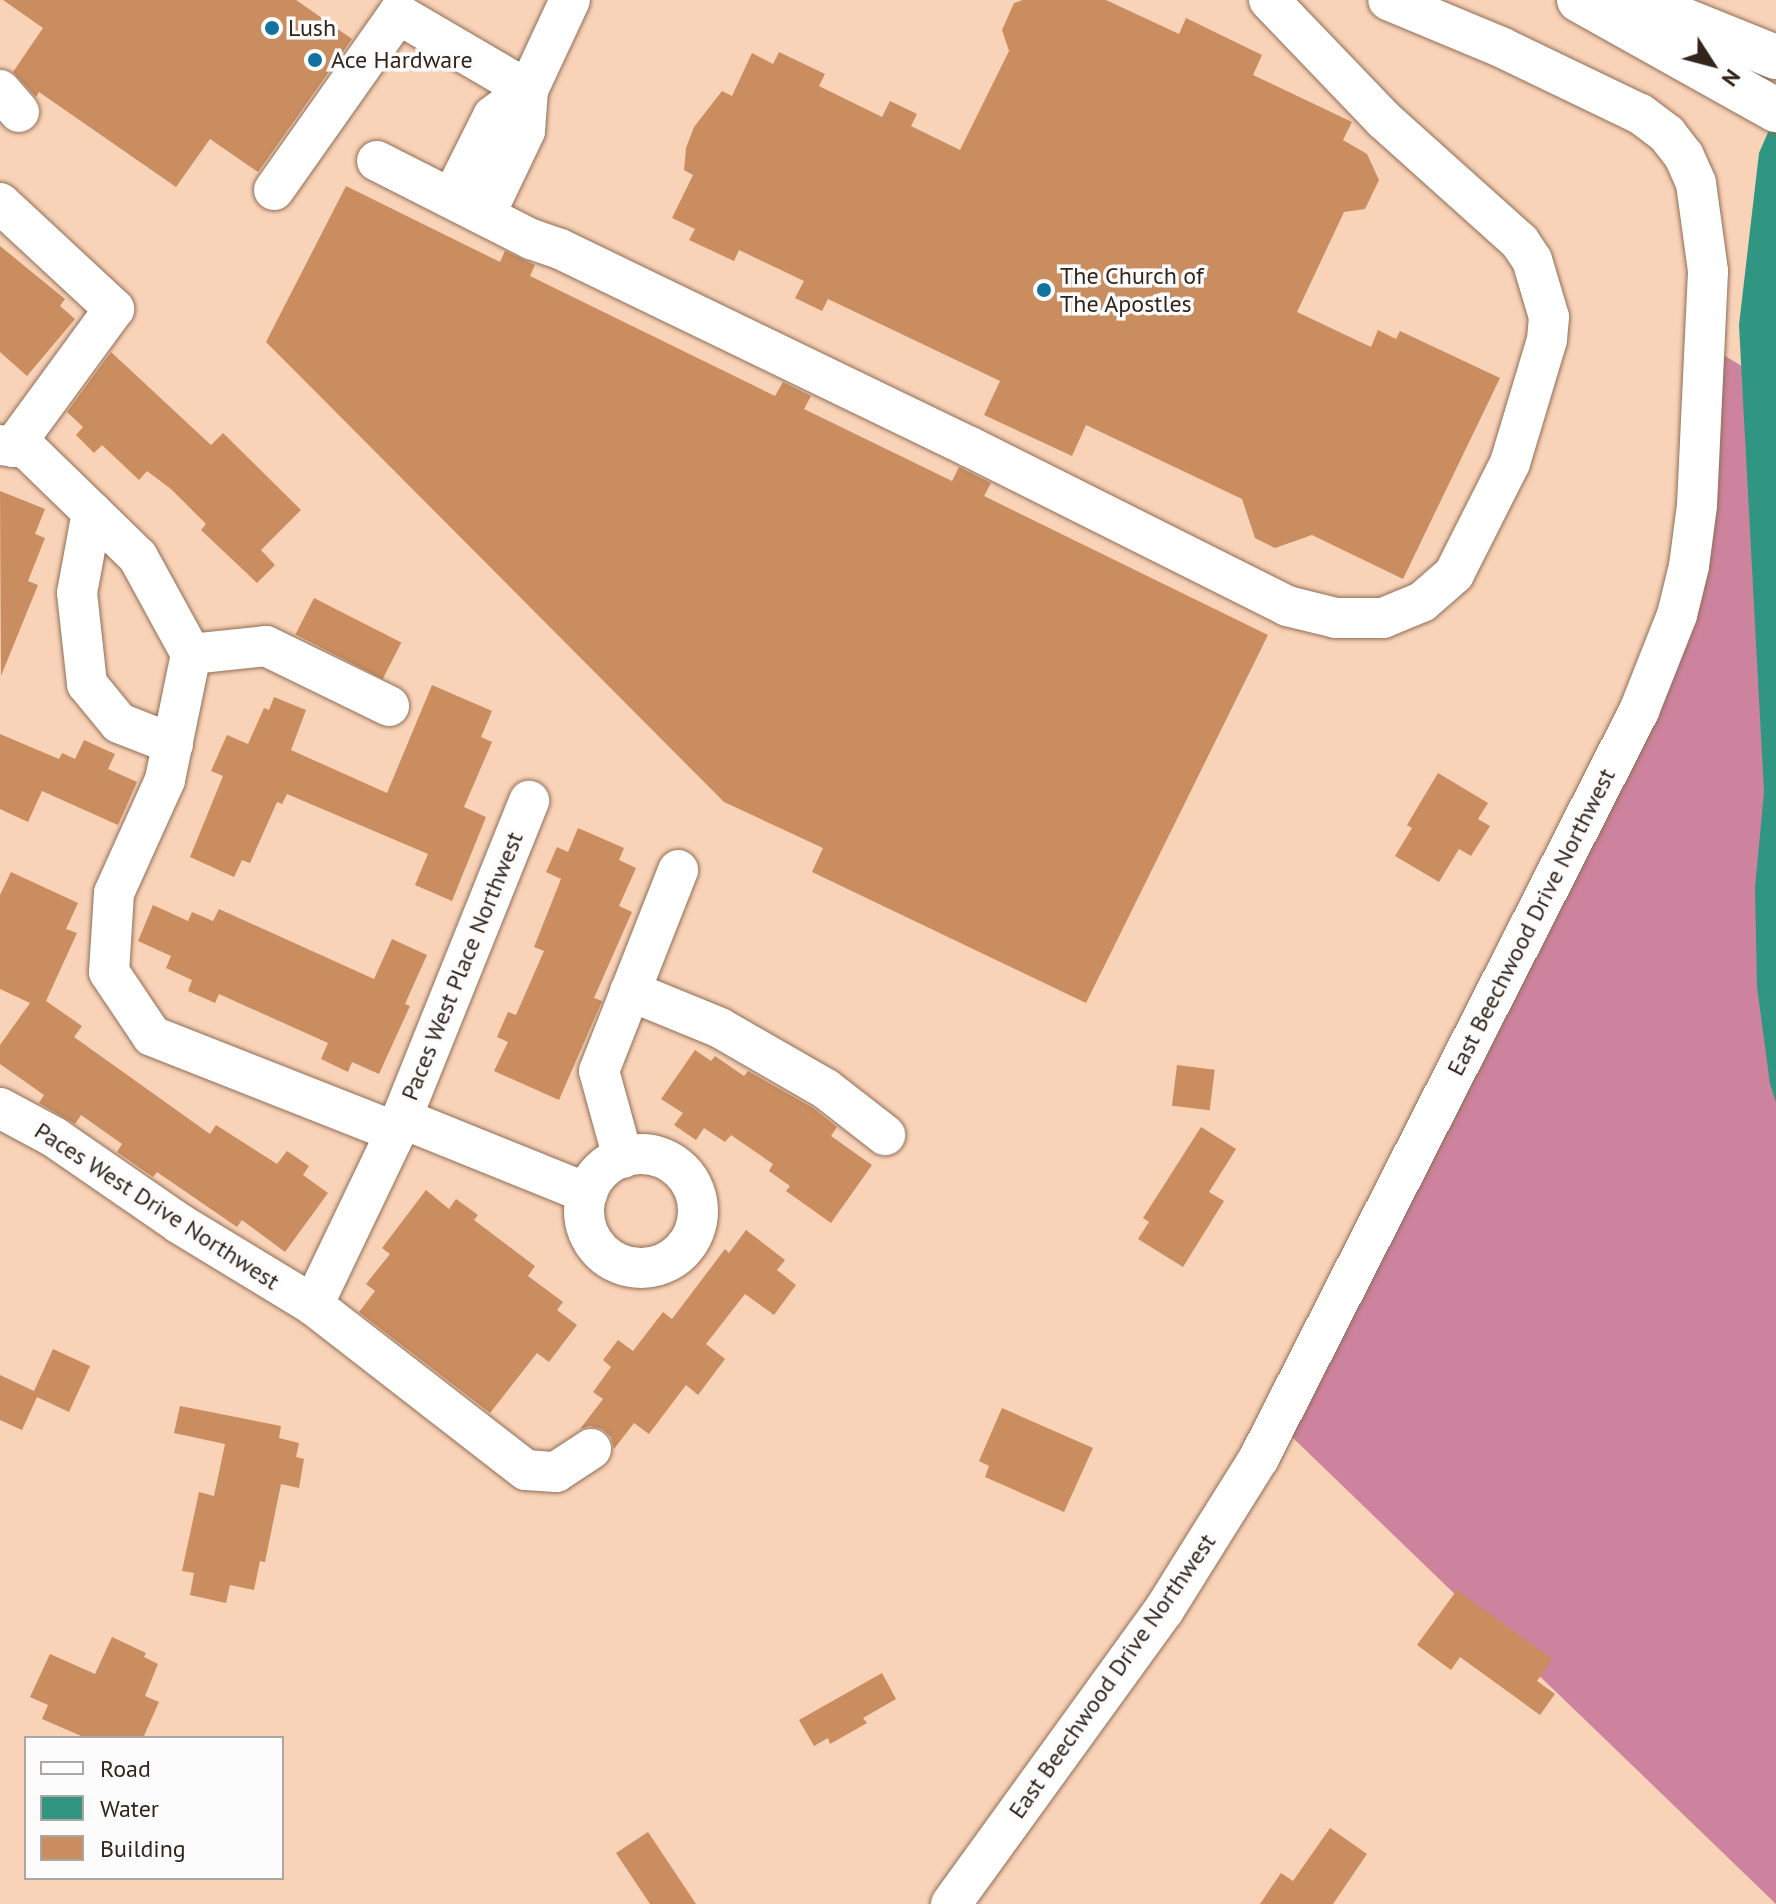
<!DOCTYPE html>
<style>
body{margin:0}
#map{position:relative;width:1776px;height:1904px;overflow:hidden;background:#f9d3b8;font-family:"PT Sans",sans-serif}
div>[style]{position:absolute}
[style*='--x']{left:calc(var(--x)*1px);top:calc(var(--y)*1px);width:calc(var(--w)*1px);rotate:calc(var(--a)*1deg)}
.forest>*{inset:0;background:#cd839d}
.water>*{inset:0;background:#309581}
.building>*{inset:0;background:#ca8d5f;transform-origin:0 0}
.roads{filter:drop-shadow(0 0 2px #906e56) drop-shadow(0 0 2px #906e56)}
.minor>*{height:40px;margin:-20px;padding:0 20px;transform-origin:20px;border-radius:20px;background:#fff}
.minor>.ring{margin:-20px;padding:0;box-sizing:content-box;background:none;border:40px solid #fff;border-radius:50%}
.major>*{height:44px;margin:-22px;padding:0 22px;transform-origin:22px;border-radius:22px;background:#fff}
.dots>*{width:22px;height:22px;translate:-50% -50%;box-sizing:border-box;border:4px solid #fcfcfc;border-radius:50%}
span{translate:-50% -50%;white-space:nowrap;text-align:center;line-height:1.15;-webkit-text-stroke:7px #fcfcfc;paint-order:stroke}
.poi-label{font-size:24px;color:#33251b}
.left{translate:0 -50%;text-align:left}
.street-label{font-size:24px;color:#33251b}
.legend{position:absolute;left:24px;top:1736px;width:260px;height:144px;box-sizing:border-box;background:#fcfcfc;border:2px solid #aca6a2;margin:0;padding:10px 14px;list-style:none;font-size:24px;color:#33251b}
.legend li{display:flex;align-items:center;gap:16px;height:40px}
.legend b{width:40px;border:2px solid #aca6a2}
.north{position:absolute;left:1672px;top:24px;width:80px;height:80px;-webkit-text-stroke:6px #fcfcfc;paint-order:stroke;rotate:126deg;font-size:22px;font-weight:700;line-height:32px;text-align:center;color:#33251b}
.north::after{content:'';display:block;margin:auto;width:28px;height:36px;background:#33251b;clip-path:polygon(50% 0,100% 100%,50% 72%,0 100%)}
</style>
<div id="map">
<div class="forest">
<i style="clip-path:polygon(1713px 349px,1776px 386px,1776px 1904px,1265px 1411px,1595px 766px,1691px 539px)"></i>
</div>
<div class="water">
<i style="clip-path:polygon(1776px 114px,1776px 1102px,1770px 1084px,1757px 987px,1755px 888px,1764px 792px,1739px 325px,1759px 153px)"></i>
</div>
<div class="building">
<i style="clip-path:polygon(3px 0,296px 0,352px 39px,258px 172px,210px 139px,176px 187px,39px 92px,36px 97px,13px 72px,43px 28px)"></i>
<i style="clip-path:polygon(1023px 0,1106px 0,1179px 34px,1186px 18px,1262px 55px,1253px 75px,1352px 122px,1343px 140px,1367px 154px,1379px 180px,1365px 209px,1344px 212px,1297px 312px,1371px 347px,1378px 330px,1396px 339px,1400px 331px,1500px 378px,1403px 579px,1312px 535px,1275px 548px,1255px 538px,1242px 499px,1086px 425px,1072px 456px,984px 415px,1000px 381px,828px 299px,822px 311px,795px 298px,804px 281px,739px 250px,734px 261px,689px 240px,695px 229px,672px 218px,693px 175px,684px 170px,686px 148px,694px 127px,722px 91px,732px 96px,752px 53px,773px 64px,779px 52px,825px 74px,819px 86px,882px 117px,890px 101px,917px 114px,911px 126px,960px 150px,1009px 51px,1002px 30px,1014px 3px)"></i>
<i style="clip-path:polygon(346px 186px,500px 262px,505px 251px,535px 265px,530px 276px,775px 396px,783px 382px,811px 396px,804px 409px,952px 481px,959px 467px,991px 483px,984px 496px,1268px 635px,1086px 1003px,812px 872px,823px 848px,724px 802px,266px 342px)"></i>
<i style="clip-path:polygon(0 246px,65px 299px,60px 306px,75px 319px,27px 376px,0 352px)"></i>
<i style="clip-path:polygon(111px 352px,211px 445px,223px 433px,301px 510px,261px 550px,275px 565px,257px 583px,201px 530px,206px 524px,171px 489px,147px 471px,139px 480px,102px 445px,94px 453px,76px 435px,83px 427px,67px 412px)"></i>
<i style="clip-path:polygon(0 491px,45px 509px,35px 534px,45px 538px,28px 581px,38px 585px,1px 676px)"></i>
<i style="left:314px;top:598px;width:98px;height:41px;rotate:27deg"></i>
<i style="clip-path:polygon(432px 685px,492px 711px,481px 737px,492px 742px,464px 807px,486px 817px,452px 901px,415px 885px,428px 854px,287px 794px,282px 804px,277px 802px,250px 863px,242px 860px,234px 877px,190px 857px,223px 776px,211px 771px,227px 735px,248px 744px,264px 708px,269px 710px,274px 697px,306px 710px,291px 750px,387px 793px)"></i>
<i style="clip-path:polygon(0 734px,59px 759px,62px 753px,75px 759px,84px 740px,115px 754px,108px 769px,137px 782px,118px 825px,42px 791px,28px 822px,0 809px)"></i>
<i style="clip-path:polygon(1438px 773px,1488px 803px,1478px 819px,1490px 826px,1471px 856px,1459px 849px,1439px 882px,1395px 856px,1412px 828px,1407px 825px)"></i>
<i style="clip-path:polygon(578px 828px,624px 848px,619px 860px,636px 868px,619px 906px,632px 912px,594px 998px,602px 1001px,559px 1100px,494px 1071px,508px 1042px,497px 1037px,508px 1012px,516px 1015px,544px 951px,534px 947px,561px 879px,546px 872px,557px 847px,568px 852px)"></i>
<i style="clip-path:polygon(11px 872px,78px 903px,66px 929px,77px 933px,46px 1001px,82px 1026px,74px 1037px,210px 1134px,216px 1125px,277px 1164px,287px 1151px,309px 1166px,303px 1175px,328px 1193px,285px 1252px,242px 1220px,237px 1227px,157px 1172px,153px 1177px,117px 1152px,122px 1144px,81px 1115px,75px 1124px,39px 1103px,44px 1095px,0 1064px,0 1045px,30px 1003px,0 989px,0 895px)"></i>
<i style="clip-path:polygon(153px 905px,188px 921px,192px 912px,213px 921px,219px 909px,374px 979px,392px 939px,427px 955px,405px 1004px,410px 1006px,379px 1074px,352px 1062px,348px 1072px,321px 1059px,328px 1043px,219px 994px,215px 1003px,188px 991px,192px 980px,166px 968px,171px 956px,138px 941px)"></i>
<i style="clip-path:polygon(695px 1050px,711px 1061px,715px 1056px,744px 1076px,748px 1071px,813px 1108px,837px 1127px,831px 1136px,872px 1165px,831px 1223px,786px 1191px,790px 1186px,769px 1171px,773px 1164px,731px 1135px,725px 1142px,704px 1128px,696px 1140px,674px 1125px,683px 1113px,661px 1099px)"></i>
<i style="left:1177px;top:1065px;width:38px;height:41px;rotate:7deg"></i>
<i style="clip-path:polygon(1201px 1127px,1236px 1149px,1209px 1192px,1224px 1201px,1183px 1267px,1138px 1239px,1149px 1222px,1143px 1218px)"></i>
<i style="clip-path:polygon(426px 1190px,449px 1209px,456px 1199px,478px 1215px,474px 1220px,535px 1266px,528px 1276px,563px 1302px,557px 1310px,577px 1325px,549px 1362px,537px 1353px,490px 1413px,359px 1312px,375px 1291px,366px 1284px,390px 1254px,382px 1248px)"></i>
<i style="clip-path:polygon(746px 1230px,785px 1260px,777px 1270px,796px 1285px,774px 1315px,745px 1294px,706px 1344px,725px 1359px,698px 1395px,686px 1385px,649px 1434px,634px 1423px,614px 1449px,611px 1437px,602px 1429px,590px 1426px,580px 1429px,603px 1399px,593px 1392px,611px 1367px,603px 1360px,618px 1340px,633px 1351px,663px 1312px,672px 1319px,725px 1249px,729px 1253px)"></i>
<i style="clip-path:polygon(53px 1349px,90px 1366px,69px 1412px,37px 1397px,22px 1430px,0 1420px,0 1375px,34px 1391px)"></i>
<i style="clip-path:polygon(180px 1406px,281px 1426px,279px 1438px,299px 1443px,296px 1457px,304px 1459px,299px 1488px,281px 1484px,265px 1562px,260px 1561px,254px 1590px,230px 1585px,226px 1603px,190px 1595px,194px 1573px,182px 1571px,199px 1492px,214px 1496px,225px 1444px,174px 1433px)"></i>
<i style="clip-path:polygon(1002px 1408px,1093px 1448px,1064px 1512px,985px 1477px,989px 1466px,979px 1461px)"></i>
<i style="clip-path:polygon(1457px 1590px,1552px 1659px,1537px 1681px,1555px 1694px,1540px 1715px,1460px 1657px,1451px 1670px,1417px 1645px)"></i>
<i style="clip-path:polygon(112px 1637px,146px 1653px,144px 1657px,158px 1664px,145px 1696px,159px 1702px,143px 1738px,86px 1738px,42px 1719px,48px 1705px,30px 1697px,50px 1654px,95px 1674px)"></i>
<i style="clip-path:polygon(882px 1673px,896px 1699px,863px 1718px,867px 1723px,830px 1744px,828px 1738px,814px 1746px,799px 1720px)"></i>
<i style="clip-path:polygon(1330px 1828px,1367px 1854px,1333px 1904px,1260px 1904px,1281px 1873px,1293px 1881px)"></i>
<i style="clip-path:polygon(648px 1832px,696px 1904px,650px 1904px,616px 1853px)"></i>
</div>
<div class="roads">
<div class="minor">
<i style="--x:0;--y:90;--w:29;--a:49"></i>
<i style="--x:377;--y:161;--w:173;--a:26.9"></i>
<i style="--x:531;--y:239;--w:31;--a:19"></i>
<i style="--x:560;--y:249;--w:453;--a:25.8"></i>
<i style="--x:968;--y:446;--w:357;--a:26.6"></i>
<i style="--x:1287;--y:606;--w:50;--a:13.8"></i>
<i style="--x:1336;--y:618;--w:47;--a:0"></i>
<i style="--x:1383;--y:618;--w:42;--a:-22.3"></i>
<i style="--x:1422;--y:602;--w:43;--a:-41.2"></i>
<i style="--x:1454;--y:574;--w:124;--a:-63.2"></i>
<i style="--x:1510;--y:463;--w:128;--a:-73.3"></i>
<i style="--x:1547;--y:340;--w:23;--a:-85"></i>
<i style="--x:1549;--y:317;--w:59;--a:-106.6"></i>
<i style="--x:1532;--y:260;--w:22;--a:-124"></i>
<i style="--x:1520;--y:242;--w:183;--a:-138.1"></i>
<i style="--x:1384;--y:120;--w:166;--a:-133.8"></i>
<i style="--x:274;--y:190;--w:215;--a:-54.8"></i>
<i style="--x:398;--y:14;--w:151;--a:30.3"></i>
<i style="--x:453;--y:196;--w:89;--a:-63.4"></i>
<i style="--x:493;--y:116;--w:44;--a:-36.6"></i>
<i style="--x:0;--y:203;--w:156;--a:42.9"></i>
<i style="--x:114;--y:309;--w:171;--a:126.2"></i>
<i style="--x:486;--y:213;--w:91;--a:-64.6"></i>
<i style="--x:525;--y:131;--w:41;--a:-85.8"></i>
<i style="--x:528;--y:90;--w:99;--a:-65"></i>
<i style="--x:0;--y:445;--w:26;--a:7"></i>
<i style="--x:26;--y:448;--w:156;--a:44.2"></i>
<i style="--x:138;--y:557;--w:111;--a:61.3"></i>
<i style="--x:191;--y:654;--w:129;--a:101.7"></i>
<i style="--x:165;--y:780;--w:124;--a:114.3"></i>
<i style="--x:114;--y:893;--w:79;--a:93.6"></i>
<i style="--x:109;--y:972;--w:77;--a:56.1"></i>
<i style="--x:152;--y:1036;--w:262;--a:21.5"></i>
<i style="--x:92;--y:512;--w:82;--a:100.5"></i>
<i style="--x:77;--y:593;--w:92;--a:83.7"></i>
<i style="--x:87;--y:684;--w:50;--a:50.6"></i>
<i style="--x:119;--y:723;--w:58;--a:21.3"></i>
<i style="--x:191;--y:654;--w:75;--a:-6.1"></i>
<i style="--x:266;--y:646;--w:137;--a:26"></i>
<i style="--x:630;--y:991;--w:97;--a:22.3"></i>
<i style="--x:720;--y:1028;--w:122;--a:29.9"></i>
<i style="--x:826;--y:1089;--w:75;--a:37.9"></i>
<i style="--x:0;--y:1108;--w:61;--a:28.2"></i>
<i style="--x:54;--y:1137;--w:153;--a:34.6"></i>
<i style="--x:180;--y:1224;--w:156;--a:31.3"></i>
<i style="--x:313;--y:1305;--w:269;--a:37.8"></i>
<i style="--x:526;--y:1470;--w:30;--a:4"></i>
<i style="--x:556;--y:1472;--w:42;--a:-33.3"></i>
<i style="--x:401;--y:1118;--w:201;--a:22"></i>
<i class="ring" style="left:584px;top:1154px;width:74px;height:74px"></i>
<i style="--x:623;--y:1158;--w:90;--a:-105.4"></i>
<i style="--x:599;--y:1071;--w:216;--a:-68.5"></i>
<i style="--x:313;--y:1305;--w:192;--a:-64.4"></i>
<i style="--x:396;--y:1132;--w:357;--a:-68.1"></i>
<i style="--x:951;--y:1904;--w:363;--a:-54.1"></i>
<i style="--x:1164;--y:1610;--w:179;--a:-58"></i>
<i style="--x:1259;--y:1458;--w:838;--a:-63.04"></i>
<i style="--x:1639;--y:711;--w:103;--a:-68.4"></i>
<i style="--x:1677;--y:615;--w:50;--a:-76.2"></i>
<i style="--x:1689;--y:566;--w:62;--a:-82.5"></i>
<i style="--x:1697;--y:505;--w:234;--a:-87.3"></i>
<i style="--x:1708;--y:271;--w:89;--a:-97.8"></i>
<i style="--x:1696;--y:183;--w:30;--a:-114"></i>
<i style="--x:1684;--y:156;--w:28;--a:-128"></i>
<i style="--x:1667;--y:134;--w:34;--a:-143"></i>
<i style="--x:1640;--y:114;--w:154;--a:-154.3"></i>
<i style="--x:1501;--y:47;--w:122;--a:-157.4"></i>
</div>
<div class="major">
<i style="--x:1579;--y:0;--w:226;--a:29.2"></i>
<i style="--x:1634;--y:0;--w:153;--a:21.9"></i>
</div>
</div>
<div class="dots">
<i style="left:272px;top:28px;background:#13719f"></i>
<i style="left:315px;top:60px;background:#13719f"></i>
<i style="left:1044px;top:290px;background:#13719f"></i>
</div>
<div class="poi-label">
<span class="left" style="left:288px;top:28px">Lush</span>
<span class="left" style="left:331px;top:60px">Ace Hardware</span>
<span class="left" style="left:1060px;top:290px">The Church of<br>The Apostles</span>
</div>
<div class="street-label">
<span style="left:1531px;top:922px;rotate:-63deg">East Beechwood Drive Northwest</span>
<span style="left:462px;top:966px;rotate:-68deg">Paces West Place Northwest</span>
<span style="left:157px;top:1206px;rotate:33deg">Paces West Drive Northwest</span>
<span style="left:1112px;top:1676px;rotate:-55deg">East Beechwood Drive Northwest</span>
</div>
<ul class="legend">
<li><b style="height:10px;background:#fff"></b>Road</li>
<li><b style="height:22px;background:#309581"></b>Water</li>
<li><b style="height:22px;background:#ca8d5f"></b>Building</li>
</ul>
<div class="north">N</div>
</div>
